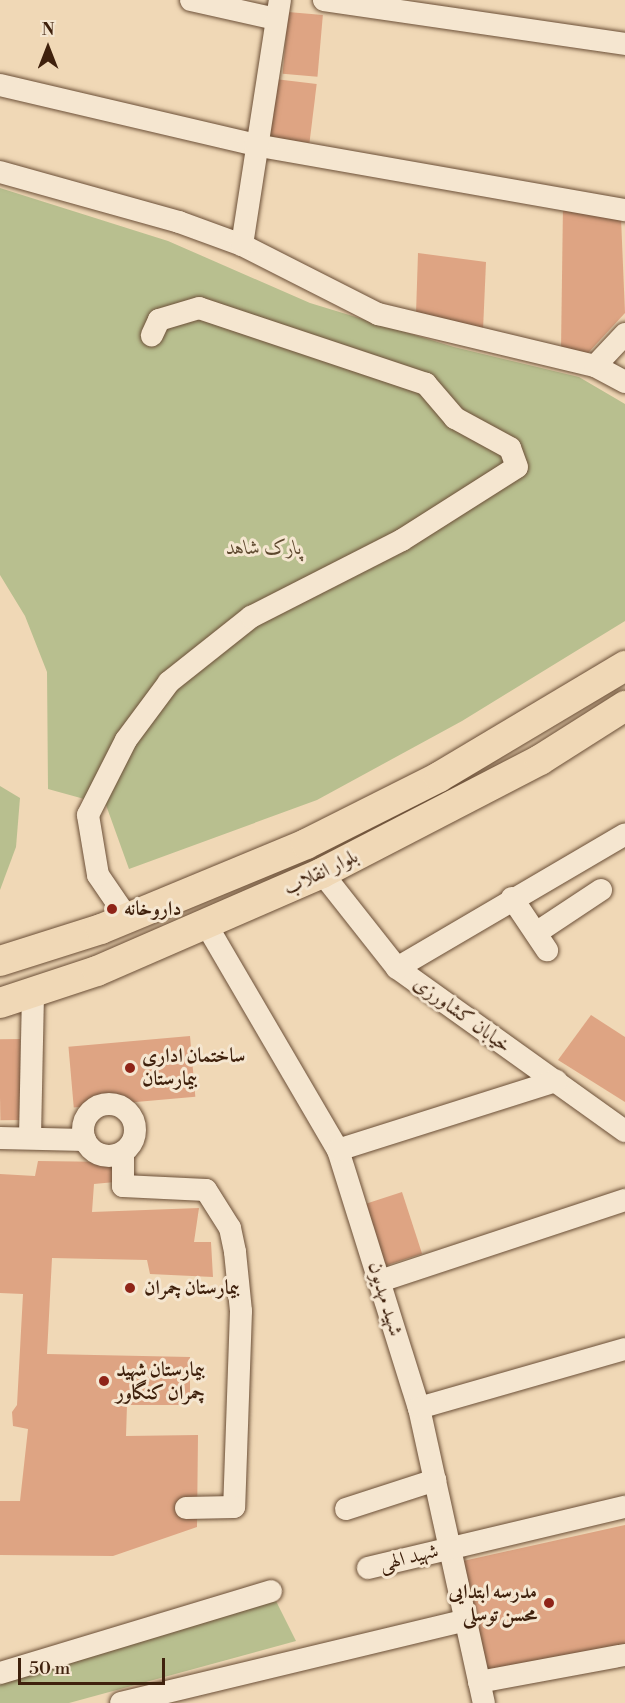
<!DOCTYPE html>
<meta charset="utf-8">
<style>
body{margin:0}
#map{position:relative;width:625px;height:1703px;overflow:hidden;background:#f0d8b6;font-family:"Libre Bodoni",Amiri,serif}
div>[style]{position:absolute}
[style*='--x']{left:calc(var(--x)*1px);top:calc(var(--y)*1px);width:calc(var(--w)*1px);rotate:calc(var(--a)*1deg)}
.green>*{inset:0;background:#b8bf8f}
.building>*{inset:0;background:#dea483;transform-origin:0 0}
.roads{filter:drop-shadow(0 0 2px #6b4f37) drop-shadow(0 0 2px #6b4f37)}
.minor>*{height:22px;margin:-11px;padding:0 11px;transform-origin:11px;border-radius:11px;background:#f5e6d0}
.minor>.ring{margin:-11px;padding:0;box-sizing:content-box;background:none;border:22px solid #f5e6d0;border-radius:50%}
.major>*{height:30px;margin:-15px;padding:0 15px;transform-origin:15px;border-radius:15px;background:#f0d8b6}
.dots>*{width:16px;height:16px;translate:-50% -50%;box-sizing:border-box;border:3px solid #f5e6d0;border-radius:50%}
span{translate:-50% -50%;white-space:nowrap;text-align:center;line-height:1.15;-webkit-text-stroke:6px #f5e6d0;paint-order:stroke}
.park-label{font-size:20px;color:#5d482e;font-style:italic}
.street-label{font-size:20px;color:#3f210d}
.poi-label{font-size:20px;color:#3f210d;font-weight:700}
.left{translate:0 -50%;text-align:left}
.right{translate:-100% -50%;text-align:right}
.north{position:absolute;left:18px;top:18px;width:60px;height:60px;-webkit-text-stroke:4px #f5e6d0;paint-order:stroke;rotate:0deg;font-size:16px;font-weight:700;line-height:24px;text-align:center;color:#3f210d}
.north::after{content:'';display:block;margin:auto;width:21px;height:27px;background:#3f210d;clip-path:polygon(50% 0,100% 100%,50% 72%,0 100%)}
.scale{position:absolute;left:18px;top:1658px;width:147px;height:27px;box-sizing:border-box;border:3px solid #3f210d;border-top:0;padding-left:8px;font-size:18px;line-height:21px;white-space:nowrap;color:#3f210d;-webkit-text-stroke:4px #f5e6d0;paint-order:stroke}
</style>
<div id="map">
<div class="green">
<i style="clip-path:polygon(0 188px,168px 241px,310px 303px,454px 347px,579px 377px,625px 404px,625px 621px,462px 721px,317px 800px,129px 869px,106px 805px,48px 789px,47px 672px,25px 616px,0 575px)"></i>
<i style="clip-path:polygon(0 786px,20px 798px,16px 847px,0 890px)"></i>
<i style="clip-path:polygon(271px 1591px,296px 1641px,69px 1703px,0 1703px,0 1679px)"></i>
</div>
<div class="building">
<i style="left:288px;top:12px;width:35px;height:62px;rotate:5deg"></i>
<i style="left:275px;top:79px;width:42px;height:59px;rotate:7deg"></i>
<i style="clip-path:polygon(563px 205px,621px 218px,625px 313px,588px 353px,561px 350px)"></i>
<i style="clip-path:polygon(418px 253px,486px 262px,483px 330px,416px 314px)"></i>
<i style="clip-path:polygon(591px 1015px,625px 1037px,625px 1102px,558px 1060px)"></i>
<i style="left:190px;top:1036px;width:61px;height:122px;rotate:85deg"></i>
<i style="left:20px;top:1039px;width:81px;height:21px;rotate:89deg"></i>
<i style="clip-path:polygon(38px 1161px,112px 1162px,115px 1182px,94px 1184px,92px 1212px,199px 1208px,194px 1242px,211px 1242px,213px 1277px,150px 1274px,147px 1260px,52px 1258px,47px 1354px,190px 1357px,190px 1405px,127px 1405px,126px 1436px,198px 1435px,197px 1527px,113px 1556px,0 1555px,0 1501px,20px 1501px,28px 1429px,13px 1426px,12px 1412px,17px 1405px,23px 1294px,0 1293px,0 1174px,35px 1176px)"></i>
<i style="left:402px;top:1192px;width:65px;height:46px;rotate:72deg"></i>
<i style="clip-path:polygon(625px 1525px,625px 1646px,488px 1671px,463px 1561px)"></i>
</div>
<div class="roads">
<div class="minor">
<i style="--x:191;--y:0;--w:87;--a:12.6"></i>
<i style="--x:324;--y:0;--w:304;--a:8.3"></i>
<i style="--x:0;--y:85;--w:262;--a:13.2"></i>
<i style="--x:255;--y:145;--w:376;--a:10"></i>
<i style="--x:0;--y:172;--w:186;--a:15.6"></i>
<i style="--x:179;--y:222;--w:67;--a:20.1"></i>
<i style="--x:242;--y:245;--w:153;--a:26.9"></i>
<i style="--x:378;--y:314;--w:223;--a:13.5"></i>
<i style="--x:595;--y:366;--w:34;--a:28"></i>
<i style="--x:242;--y:245;--w:248;--a:-81.2"></i>
<i style="--x:595;--y:366;--w:44;--a:-46.8"></i>
<i style="--x:322;--y:873;--w:121;--a:51.7"></i>
<i style="--x:397;--y:968;--w:280;--a:35.6"></i>
<i style="--x:512;--y:898;--w:63;--a:56.1"></i>
<i style="--x:128;--y:919;--w:53;--a:-124.3"></i>
<i style="--x:98;--y:875;--w:61;--a:-99.5"></i>
<i style="--x:88;--y:815;--w:84;--a:-63.1"></i>
<i style="--x:126;--y:740;--w:72;--a:-53.4"></i>
<i style="--x:169;--y:682;--w:105;--a:-38.4"></i>
<i style="--x:251;--y:617;--w:169;--a:-27"></i>
<i style="--x:402;--y:540;--w:136;--a:-32.4"></i>
<i style="--x:517;--y:467;--w:20;--a:-110"></i>
<i style="--x:510;--y:448;--w:63;--a:-151.4"></i>
<i style="--x:455;--y:418;--w:45;--a:-130.5"></i>
<i style="--x:426;--y:384;--w:239;--a:-161.5"></i>
<i style="--x:199;--y:308;--w:42;--a:163.3"></i>
<i style="--x:159;--y:320;--w:17;--a:115"></i>
<i style="--x:207;--y:926;--w:259;--a:59.7"></i>
<i style="--x:338;--y:1150;--w:270;--a:72.6"></i>
<i style="--x:419;--y:1408;--w:302;--a:77.6"></i>
<i style="--x:536;--y:933;--w:78;--a:-33.5"></i>
<i style="--x:397;--y:968;--w:264;--a:-30.4"></i>
<i class="ring" style="left:83px;top:1104px;width:30px;height:30px"></i>
<i style="--x:30;--y:1137;--w:145;--a:-88.8"></i>
<i style="--x:0;--y:1138;--w:85;--a:1.3"></i>
<i style="--x:338;--y:1150;--w:229;--a:-17.6"></i>
<i style="--x:123;--y:1152;--w:34;--a:90"></i>
<i style="--x:123;--y:1186;--w:83;--a:2.8"></i>
<i style="--x:206;--y:1190;--w:45;--a:57.7"></i>
<i style="--x:230;--y:1228;--w:25;--a:78"></i>
<i style="--x:235;--y:1252;--w:59;--a:84.2"></i>
<i style="--x:241;--y:1311;--w:196;--a:92"></i>
<i style="--x:234;--y:1507;--w:48;--a:178.8"></i>
<i style="--x:380;--y:1281;--w:258;--a:-18.3"></i>
<i style="--x:419;--y:1408;--w:214;--a:-16"></i>
<i style="--x:346;--y:1509;--w:94;--a:-18"></i>
<i style="--x:368;--y:1568;--w:264;--a:-13.4"></i>
<i style="--x:0;--y:1673;--w:283;--a:-16.8"></i>
<i style="--x:479;--y:1682;--w:148;--a:-10.5"></i>
<i style="--x:121;--y:1703;--w:355;--a:-13.5"></i>
</div>
<div class="major">
<i style="--x:0;--y:961;--w:106;--a:-17.6"></i>
<i style="--x:101;--y:929;--w:222;--a:-22.5"></i>
<i style="--x:306;--y:844;--w:149;--a:-26.7"></i>
<i style="--x:439;--y:777;--w:217;--a:-30.8"></i>
<i style="--x:0;--y:1003;--w:102;--a:-18.3"></i>
<i style="--x:97;--y:971;--w:245;--a:-23.5"></i>
<i style="--x:322;--y:873;--w:246;--a:-27.4"></i>
<i style="--x:540;--y:760;--w:101;--a:-32.4"></i>
</div>
</div>
<div class="dots">
<i style="left:112px;top:909px;background:#8f2418"></i>
<i style="left:130px;top:1068px;background:#8f2418"></i>
<i style="left:130px;top:1288px;background:#8f2418"></i>
<i style="left:104px;top:1381px;background:#8f2418"></i>
<i style="left:549px;top:1603px;background:#8f2418"></i>
</div>
<div class="park-label">
<span style="left:264px;top:548px">پارک شاهد</span>
</div>
<div class="street-label">
<span style="left:321px;top:873px;rotate:-26deg">بلوار انقلاب</span>
<span style="left:462px;top:1015px;rotate:36deg">خیابان کشاورزی</span>
<span style="left:385px;top:1299px;rotate:73deg">شهید مهدیون</span>
<span style="left:409px;top:1558px;rotate:-14deg">شهید الهی</span>
</div>
<div class="poi-label">
<span class="left" style="left:124px;top:909px">داروخانه</span>
<span class="left" style="left:142px;top:1068px">ساختمان اداری<br>بیمارستان</span>
<span class="left" style="left:144px;top:1288px">بیمارستان چمران</span>
<span class="left" style="left:116px;top:1382px">بیمارستان شهید<br>چمران کنگاور</span>
<span class="right" style="left:537px;top:1604px">مدرسه ابتدایی<br>محسن توسلی</span>
</div>
<div class="north">N</div>
<div class="scale">50 m</div>
</div>
